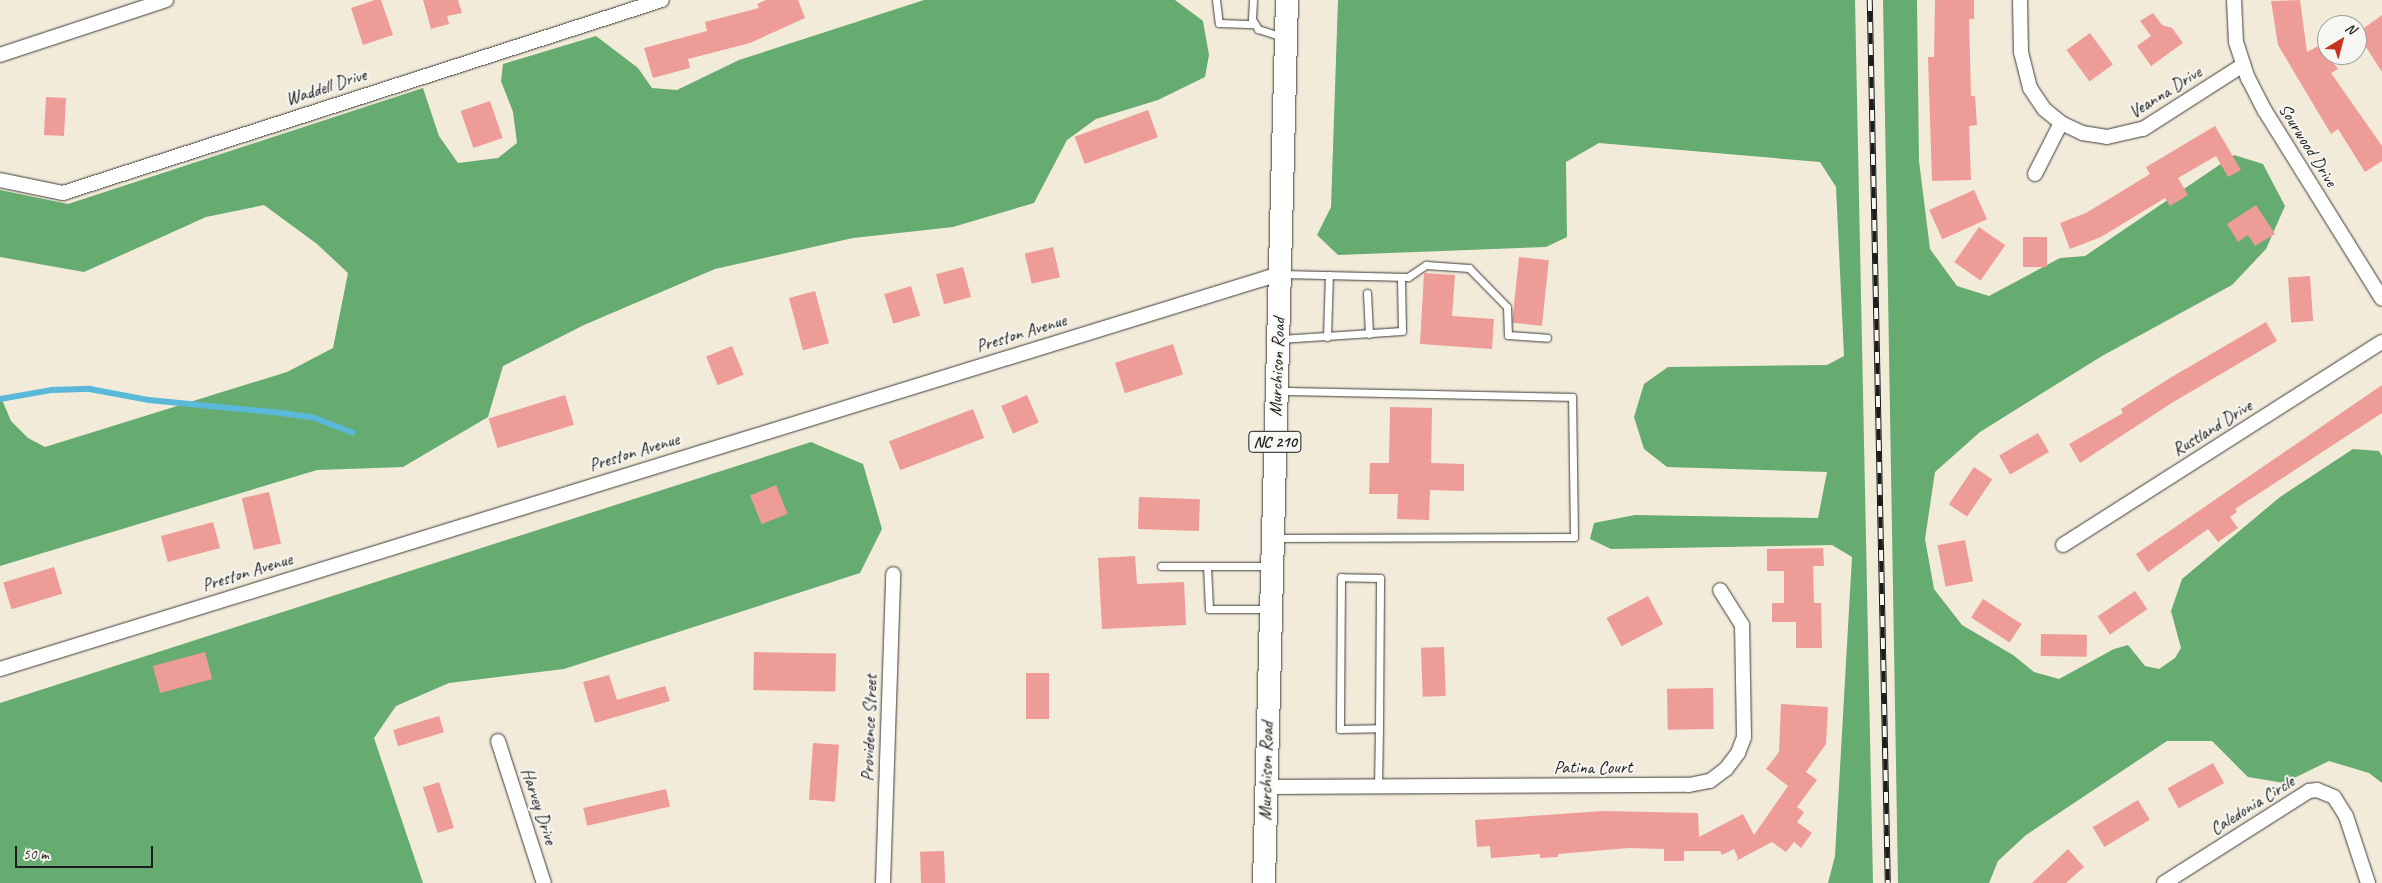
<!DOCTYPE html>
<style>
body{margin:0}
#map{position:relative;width:2382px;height:883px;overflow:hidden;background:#f3ebda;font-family:Caveat,sans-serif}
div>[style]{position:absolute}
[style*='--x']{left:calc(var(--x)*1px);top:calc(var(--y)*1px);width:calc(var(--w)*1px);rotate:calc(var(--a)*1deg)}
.forest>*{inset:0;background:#66ab70}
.stream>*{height:5.5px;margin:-2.75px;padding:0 2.75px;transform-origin:2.75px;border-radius:2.75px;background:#5ab8d9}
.building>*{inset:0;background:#ee9c97;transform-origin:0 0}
.roads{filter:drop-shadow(0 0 1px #3c3b38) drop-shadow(0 0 1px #3c3b38)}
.lane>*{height:7px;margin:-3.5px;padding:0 3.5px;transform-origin:3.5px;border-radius:3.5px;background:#fff}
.street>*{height:14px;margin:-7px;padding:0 7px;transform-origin:7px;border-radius:7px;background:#fff}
.primary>*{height:22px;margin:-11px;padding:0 11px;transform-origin:11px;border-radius:11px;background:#fff}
.rail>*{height:5.5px;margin-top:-2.75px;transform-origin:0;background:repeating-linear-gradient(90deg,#f6f6f2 0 11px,#1c1c1c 0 22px);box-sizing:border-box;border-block:1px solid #1c1c1c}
span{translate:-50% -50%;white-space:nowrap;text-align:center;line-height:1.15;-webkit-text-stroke:4px #f6f6f2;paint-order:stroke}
.shield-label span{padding:1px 4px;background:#f6f6f2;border:1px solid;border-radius:4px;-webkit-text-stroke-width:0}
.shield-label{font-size:16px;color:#1c1c1c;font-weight:700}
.street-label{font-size:18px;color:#1c1c1c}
.north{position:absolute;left:2317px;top:15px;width:50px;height:50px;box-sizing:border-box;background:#f6f6f2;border:1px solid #9f9f9c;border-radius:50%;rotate:37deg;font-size:14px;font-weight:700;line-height:20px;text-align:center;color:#1c1c1c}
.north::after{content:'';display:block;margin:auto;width:18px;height:22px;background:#c8321e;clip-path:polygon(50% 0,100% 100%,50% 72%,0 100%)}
.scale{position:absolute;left:15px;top:846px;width:138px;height:22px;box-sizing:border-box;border:2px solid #1c1c1c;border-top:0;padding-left:6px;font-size:15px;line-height:18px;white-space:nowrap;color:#1c1c1c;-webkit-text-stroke:4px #f6f6f2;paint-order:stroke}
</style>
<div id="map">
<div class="forest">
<i style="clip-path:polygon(924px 0,1175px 0,1203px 21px,1209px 55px,1205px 77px,1158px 100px,1096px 119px,1067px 140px,1034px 203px,953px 227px,853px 238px,715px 269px,584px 325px,503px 366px,488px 417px,403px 467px,317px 470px,0 566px,0 395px,11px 421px,28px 438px,45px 447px,287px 372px,333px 348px,348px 273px,317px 244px,264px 205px,206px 217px,84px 272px,0 257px,0 190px,68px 204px,423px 88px,439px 136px,458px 163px,498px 158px,517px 143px,513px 112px,501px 81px,503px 64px,596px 36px,638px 68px,652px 88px,677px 90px,739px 60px)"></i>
<i style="clip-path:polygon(1338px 0,1855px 0,1873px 883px,1828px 883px,1835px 856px,1852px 557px,1832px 545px,1611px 549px,1590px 539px,1594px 523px,1635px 515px,1818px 518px,1827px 472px,1667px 467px,1644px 449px,1634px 417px,1644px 384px,1668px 367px,1827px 365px,1844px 356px,1836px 187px,1820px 162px,1599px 143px,1566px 162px,1567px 237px,1546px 247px,1338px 255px,1317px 235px,1331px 207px)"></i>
<i style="clip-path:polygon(1883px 0,1917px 0,1919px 161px,1930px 249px,1957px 286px,1989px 296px,2060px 258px,2085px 256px,2234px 155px,2263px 164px,2285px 206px,2266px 249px,2232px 285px,2102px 356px,1980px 432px,1935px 472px,1925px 539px,1934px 589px,1962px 625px,2013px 655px,2034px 672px,2059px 679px,2114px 649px,2128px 645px,2145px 666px,2159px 669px,2175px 658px,2181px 648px,2171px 611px,2182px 579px,2280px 497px,2353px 449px,2379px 451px,2382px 456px,2382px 783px,2369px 773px,2329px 761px,2284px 783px,2248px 777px,2212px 741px,2167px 741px,2026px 835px,1998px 861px,1989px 883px,1898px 883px)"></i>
<i style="clip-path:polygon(811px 442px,863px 464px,882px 529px,860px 573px,564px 669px,449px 683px,396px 706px,374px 738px,423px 883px,0 883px,0 703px)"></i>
</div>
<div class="stream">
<i style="--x:0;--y:399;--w:53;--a:-9.8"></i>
<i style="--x:52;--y:390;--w:38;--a:-2"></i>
<i style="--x:90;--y:389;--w:60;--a:10.6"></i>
<i style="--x:149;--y:400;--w:133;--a:5.6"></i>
<i style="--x:281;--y:413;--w:34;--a:8"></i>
<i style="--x:315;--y:418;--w:40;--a:21"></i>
</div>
<div class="building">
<i style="clip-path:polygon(375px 0,381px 0,393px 35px,363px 45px,351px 8px)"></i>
<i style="clip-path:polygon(423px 0,458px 0,462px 13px,447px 16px,449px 24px,431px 29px)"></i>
<i style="clip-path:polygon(766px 0,798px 0,805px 18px,750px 43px,688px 59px,690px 68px,653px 78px,644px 48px,707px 31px,705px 22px,759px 8px,757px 4px)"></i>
<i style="clip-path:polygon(1935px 0,1974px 0,1974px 19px,1969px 19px,1971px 96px,1975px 96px,1977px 125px,1969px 126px,1971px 180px,1932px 181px,1928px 57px,1934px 57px)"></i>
<i style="clip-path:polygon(2300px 0,2307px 52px,2324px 43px,2327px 55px,2338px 69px,2331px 73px,2382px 146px,2382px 161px,2365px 172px,2338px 129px,2331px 134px,2278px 45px,2271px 1px)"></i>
<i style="clip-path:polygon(2153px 13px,2162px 25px,2172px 28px,2183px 43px,2151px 66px,2137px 46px,2151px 36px,2140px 21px)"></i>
<i style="clip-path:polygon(2382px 15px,2382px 72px,2357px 33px)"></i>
<i style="left:2090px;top:33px;width:39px;height:29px;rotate:54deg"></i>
<i style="left:46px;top:97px;width:20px;height:38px;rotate:3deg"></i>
<i style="left:490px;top:101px;width:39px;height:31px;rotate:71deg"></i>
<i style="left:1148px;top:110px;width:29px;height:78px;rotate:70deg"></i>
<i style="clip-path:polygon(2215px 126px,2241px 170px,2228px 177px,2216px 156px,2178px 178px,2188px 195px,2170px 206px,2165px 198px,2101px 237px,2070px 249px,2060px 223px,2086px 213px,2150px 174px,2146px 167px)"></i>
<i style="left:1974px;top:190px;width:32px;height:49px;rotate:66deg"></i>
<i style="clip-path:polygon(2256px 205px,2275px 234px,2255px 246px,2248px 235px,2238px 242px,2227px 224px)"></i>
<i style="left:1979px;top:227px;width:32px;height:43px;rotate:35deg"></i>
<i style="left:2023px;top:237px;width:24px;height:30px"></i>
<i style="left:1053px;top:247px;width:31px;height:29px;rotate:77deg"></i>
<i style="left:1519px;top:257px;width:30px;height:66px;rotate:6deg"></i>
<i style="left:963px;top:267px;width:31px;height:28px;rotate:75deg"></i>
<i style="clip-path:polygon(1424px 273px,1455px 275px,1452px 316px,1494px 319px,1492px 349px,1420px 344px)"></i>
<i style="left:2310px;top:276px;width:45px;height:22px;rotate:86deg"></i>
<i style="left:911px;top:286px;width:31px;height:28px;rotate:73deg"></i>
<i style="left:815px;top:291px;width:54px;height:27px;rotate:75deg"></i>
<i style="clip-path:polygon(2266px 322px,2277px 341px,2170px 404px,2080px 463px,2069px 444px,2123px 413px,2121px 409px,2170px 378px)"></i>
<i style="left:1173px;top:344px;width:32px;height:61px;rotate:72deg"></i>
<i style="left:732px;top:346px;width:31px;height:28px;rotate:68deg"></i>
<i style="clip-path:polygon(2382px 385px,2382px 413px,2235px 509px,2237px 512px,2230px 517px,2238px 528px,2218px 542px,2208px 529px,2148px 572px,2136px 554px)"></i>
<i style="left:565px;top:395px;width:31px;height:80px;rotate:73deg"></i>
<i style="left:1027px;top:395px;width:30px;height:28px;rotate:67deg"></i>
<i style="clip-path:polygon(1390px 407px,1432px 408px,1431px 463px,1464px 464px,1464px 491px,1430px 490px,1429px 520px,1397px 519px,1398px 494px,1369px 494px,1370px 463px,1389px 463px)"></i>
<i style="left:973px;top:409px;width:31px;height:90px;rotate:69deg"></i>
<i style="left:2038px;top:433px;width:22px;height:45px;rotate:60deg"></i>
<i style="left:1974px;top:467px;width:22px;height:45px;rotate:34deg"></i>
<i style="left:776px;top:485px;width:31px;height:28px;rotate:68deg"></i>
<i style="left:269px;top:492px;width:53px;height:28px;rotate:77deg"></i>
<i style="left:1139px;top:497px;width:61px;height:32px;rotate:2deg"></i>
<i style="left:213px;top:522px;width:27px;height:54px;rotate:75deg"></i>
<i style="left:1965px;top:540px;width:42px;height:28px;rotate:79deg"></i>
<i style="clip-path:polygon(1823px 548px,1824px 566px,1813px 566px,1814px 603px,1821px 603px,1822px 648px,1796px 648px,1796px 622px,1772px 622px,1772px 603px,1784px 603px,1784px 571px,1767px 571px,1767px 549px)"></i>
<i style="clip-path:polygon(1135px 556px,1137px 584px,1184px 582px,1186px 625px,1102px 629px,1098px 558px)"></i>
<i style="left:54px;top:567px;width:28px;height:53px;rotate:73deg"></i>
<i style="left:2135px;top:591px;width:22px;height:45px;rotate:56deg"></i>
<i style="left:1648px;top:596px;width:32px;height:47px;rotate:62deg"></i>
<i style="left:1983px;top:599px;width:46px;height:22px;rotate:33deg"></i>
<i style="left:2041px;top:634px;width:46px;height:22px;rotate:1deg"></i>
<i style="left:1444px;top:647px;width:49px;height:23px;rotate:88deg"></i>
<i style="left:205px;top:652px;width:28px;height:54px;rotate:75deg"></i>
<i style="left:754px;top:652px;width:82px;height:38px;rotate:1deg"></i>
<i style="left:1026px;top:673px;width:23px;height:46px"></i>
<i style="clip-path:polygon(609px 675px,617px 700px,665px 686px,670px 701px,595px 723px,583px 682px)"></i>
<i style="left:1713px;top:688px;width:41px;height:46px;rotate:89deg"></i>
<i style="clip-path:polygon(1781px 704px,1828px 707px,1826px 744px,1806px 772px,1817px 780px,1797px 807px,1804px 812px,1797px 822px,1812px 833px,1801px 848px,1794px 842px,1786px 852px,1772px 842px,1736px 861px,1738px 858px,1734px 849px,1722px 855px,1720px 851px,1684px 851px,1684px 861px,1664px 861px,1664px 849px,1629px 848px,1558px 854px,1558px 857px,1540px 858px,1540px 854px,1491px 858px,1490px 846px,1477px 847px,1475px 820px,1603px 811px,1698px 813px,1699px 837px,1743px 814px,1754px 835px,1788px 786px,1766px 769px,1779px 752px)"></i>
<i style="left:439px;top:716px;width:17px;height:48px;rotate:73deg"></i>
<i style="left:813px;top:743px;width:26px;height:57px;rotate:4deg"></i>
<i style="left:2213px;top:763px;width:23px;height:52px;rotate:61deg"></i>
<i style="left:439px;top:782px;width:48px;height:17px;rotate:72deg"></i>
<i style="left:666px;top:789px;width:18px;height:85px;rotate:77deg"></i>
<i style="left:2138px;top:800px;width:23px;height:53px;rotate:59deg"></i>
<i style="clip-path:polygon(2068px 849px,2084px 867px,2066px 883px,2032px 883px)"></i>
<i style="left:944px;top:851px;width:32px;height:24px;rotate:88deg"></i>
</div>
<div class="roads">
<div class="lane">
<i style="--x:1216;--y:0;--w:23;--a:83"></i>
<i style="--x:1219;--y:23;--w:35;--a:2"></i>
<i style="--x:1253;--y:0;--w:19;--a:93"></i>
<i style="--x:1252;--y:19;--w:12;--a:59"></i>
<i style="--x:1258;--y:29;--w:25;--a:18"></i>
<i style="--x:1282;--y:274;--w:126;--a:1.4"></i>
<i style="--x:1408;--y:277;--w:22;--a:-34"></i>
<i style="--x:1426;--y:265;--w:43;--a:4"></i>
<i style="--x:1469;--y:268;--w:54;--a:45.7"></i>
<i style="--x:1507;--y:307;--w:28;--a:88"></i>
<i style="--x:1508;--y:335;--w:39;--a:4"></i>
<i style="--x:1367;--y:293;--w:41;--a:87.2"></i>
<i style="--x:1327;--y:337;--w:62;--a:-88.2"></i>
<i style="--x:1280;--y:339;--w:122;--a:-3.8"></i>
<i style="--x:1402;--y:331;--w:54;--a:-91.1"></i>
<i style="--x:1275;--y:538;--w:299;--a:-0.2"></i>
<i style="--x:1574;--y:537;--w:140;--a:-90.8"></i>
<i style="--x:1572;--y:397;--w:293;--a:-178.8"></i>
<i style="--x:1161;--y:566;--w:108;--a:0"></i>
<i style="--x:1207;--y:566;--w:43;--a:87.3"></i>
<i style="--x:1209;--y:609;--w:60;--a:0"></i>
<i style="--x:1378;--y:786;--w:58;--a:-89"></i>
<i style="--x:1379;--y:728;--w:150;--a:-89.6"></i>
<i style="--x:1380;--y:578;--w:39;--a:-179"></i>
<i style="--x:1341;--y:577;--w:152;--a:90.4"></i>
<i style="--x:1340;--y:729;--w:39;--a:-1"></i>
</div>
<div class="street">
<i style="--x:2020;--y:0;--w:52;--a:88.9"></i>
<i style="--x:2021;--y:52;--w:37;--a:76"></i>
<i style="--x:2030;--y:88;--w:25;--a:56"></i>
<i style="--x:2044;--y:109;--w:22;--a:39"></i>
<i style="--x:2061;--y:123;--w:23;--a:25"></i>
<i style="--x:2082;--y:133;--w:25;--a:9"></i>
<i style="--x:2107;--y:137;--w:37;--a:-13"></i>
<i style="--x:2143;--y:129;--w:119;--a:-32.6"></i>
<i style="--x:2234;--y:0;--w:42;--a:87.3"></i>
<i style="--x:2236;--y:42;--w:38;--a:72"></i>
<i style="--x:2248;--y:78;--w:37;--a:63"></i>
<i style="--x:2265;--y:111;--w:221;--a:58.1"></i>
<i style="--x:0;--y:55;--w:175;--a:-18.3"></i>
<i style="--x:2035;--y:174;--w:57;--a:-63"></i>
<i style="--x:0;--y:180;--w:64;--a:11.7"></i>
<i style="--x:63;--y:193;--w:629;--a:-17.86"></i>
<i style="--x:2063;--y:545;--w:378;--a:-32.5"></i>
<i style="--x:0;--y:669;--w:1339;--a:-17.16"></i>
<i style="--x:498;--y:741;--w:149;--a:72.1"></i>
<i style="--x:1266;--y:787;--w:423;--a:-0.3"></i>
<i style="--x:1689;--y:785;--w:21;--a:-11"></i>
<i style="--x:1710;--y:781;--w:20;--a:-37"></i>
<i style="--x:1726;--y:769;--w:20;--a:-53"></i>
<i style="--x:1738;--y:753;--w:17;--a:-69"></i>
<i style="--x:1744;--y:737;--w:112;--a:-91"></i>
<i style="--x:1742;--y:625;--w:41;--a:-122.2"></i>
<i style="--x:883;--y:883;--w:309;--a:-88.1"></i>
<i style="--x:2164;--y:883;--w:172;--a:-32.4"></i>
<i style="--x:2309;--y:791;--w:8;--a:-7"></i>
<i style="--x:2317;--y:790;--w:18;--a:22"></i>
<i style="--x:2334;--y:797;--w:22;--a:58"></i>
<i style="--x:2346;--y:816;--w:71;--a:71.8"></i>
</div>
<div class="primary">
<i style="--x:1264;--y:883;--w:883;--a:-88.51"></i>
</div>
</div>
<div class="rail">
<i style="--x:1870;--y:0;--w:883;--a:88.83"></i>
</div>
<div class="shield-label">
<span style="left:1275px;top:442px">NC 210</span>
</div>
<div class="street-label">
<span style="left:326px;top:87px;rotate:-18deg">Waddell Drive</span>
<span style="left:2165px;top:92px;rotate:-32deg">Veanna Drive</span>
<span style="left:2308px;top:145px;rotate:58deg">Sourwood Drive</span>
<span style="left:1021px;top:333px;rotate:-17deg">Preston Avenue</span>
<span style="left:1277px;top:367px;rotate:-88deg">Murchison Road</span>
<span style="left:2212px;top:428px;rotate:-32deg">Rustland Drive</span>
<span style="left:634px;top:452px;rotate:-17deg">Preston Avenue</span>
<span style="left:247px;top:572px;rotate:-17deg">Preston Avenue</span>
<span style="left:869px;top:728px;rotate:-88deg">Providence Street</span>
<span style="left:1593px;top:767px">Patina Court</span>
<span style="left:1266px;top:771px;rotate:-89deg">Murchison Road</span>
<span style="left:2252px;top:805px;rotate:-32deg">Caledonia Circle</span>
<span style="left:539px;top:806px;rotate:72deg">Harvey Drive</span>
</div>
<div class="north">N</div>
<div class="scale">50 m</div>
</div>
